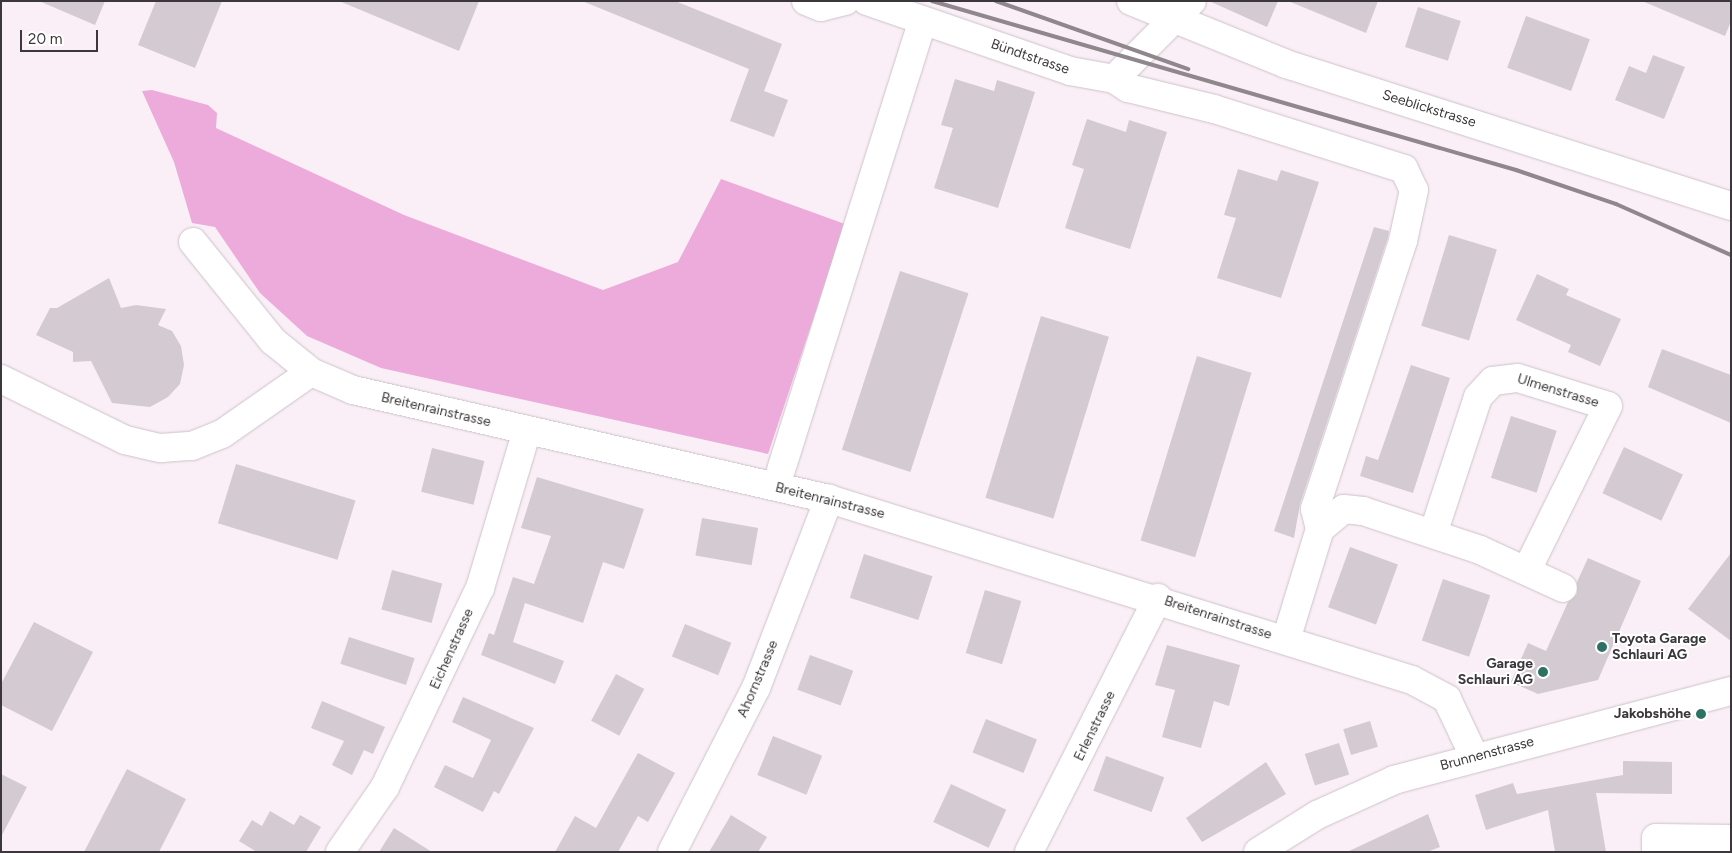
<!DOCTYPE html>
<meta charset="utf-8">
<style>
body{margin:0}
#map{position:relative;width:1732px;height:853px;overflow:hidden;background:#faeff6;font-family:Figtree,sans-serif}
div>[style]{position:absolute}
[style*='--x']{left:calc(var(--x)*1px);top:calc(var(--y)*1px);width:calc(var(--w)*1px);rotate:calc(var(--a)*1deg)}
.green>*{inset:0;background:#edabdb}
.building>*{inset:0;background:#d4cad1;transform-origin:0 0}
.roads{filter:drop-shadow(0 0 1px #cdc2c9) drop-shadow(0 0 1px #cdc2c9)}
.minor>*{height:28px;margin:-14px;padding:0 14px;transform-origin:14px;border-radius:14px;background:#fff}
.major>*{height:28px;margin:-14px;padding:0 14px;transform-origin:14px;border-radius:14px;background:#fff}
.rail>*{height:4px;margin:-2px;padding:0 2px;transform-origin:2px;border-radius:2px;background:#8f878c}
.dots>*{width:14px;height:14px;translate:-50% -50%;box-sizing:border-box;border:2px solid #fff;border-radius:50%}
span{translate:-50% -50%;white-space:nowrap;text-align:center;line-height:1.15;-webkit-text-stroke:4px #fff;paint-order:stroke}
.street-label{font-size:14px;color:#3b373a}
.poi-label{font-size:14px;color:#3b373a;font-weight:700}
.left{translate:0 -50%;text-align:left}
.right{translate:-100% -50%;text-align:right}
.frame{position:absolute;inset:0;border:2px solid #3b373a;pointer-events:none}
.scale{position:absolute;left:20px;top:30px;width:78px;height:22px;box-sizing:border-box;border:2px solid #3b373a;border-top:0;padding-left:6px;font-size:15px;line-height:18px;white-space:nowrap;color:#3b373a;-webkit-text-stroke:4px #fff;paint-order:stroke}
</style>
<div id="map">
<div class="green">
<i style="clip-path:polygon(152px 90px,208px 105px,217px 113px,216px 128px,404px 215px,603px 290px,678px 262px,721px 179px,845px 224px,768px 454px,381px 368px,307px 336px,260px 293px,215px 227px,192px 223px,174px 162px,142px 91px)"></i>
</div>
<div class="building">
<i style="clip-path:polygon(39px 1px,105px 1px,95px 25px)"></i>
<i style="clip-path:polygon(156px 1px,222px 1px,195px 68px,138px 45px)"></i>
<i style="clip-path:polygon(339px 1px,479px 1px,459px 51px)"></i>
<i style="clip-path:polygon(582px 1px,675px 1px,782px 44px,764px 91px,788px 100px,774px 137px,730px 121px,749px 69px)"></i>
<i style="clip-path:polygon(1209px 1px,1278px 1px,1267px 27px)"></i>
<i style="clip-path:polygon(1288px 1px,1378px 1px,1366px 33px)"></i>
<i style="clip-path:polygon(1642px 1px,1731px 1px,1731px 21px,1725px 36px)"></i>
<i style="left:1418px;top:7px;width:45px;height:42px;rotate:18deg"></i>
<i style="left:1526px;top:16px;width:68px;height:55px;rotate:20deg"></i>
<i style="clip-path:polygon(1653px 55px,1685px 67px,1664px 119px,1615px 100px,1629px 66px,1646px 73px)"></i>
<i style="clip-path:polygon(955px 79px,994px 91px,997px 80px,1035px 92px,998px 208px,934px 188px,953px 128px,941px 125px)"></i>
<i style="clip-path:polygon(1087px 119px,1126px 132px,1129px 120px,1167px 132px,1130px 249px,1065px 228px,1084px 169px,1072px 165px)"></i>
<i style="clip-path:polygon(1238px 169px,1277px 181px,1281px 170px,1319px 182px,1281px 298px,1217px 278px,1236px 218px,1224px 215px)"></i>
<i style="clip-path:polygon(1374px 227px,1389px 231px,1388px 237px,1300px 504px,1294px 538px,1274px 531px)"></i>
<i style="left:1449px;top:235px;width:50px;height:95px;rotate:17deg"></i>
<i style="left:900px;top:271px;width:72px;height:188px;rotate:18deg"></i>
<i style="clip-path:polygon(1537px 274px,1569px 289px,1566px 295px,1621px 319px,1600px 366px,1568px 352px,1571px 345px,1516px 320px)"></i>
<i style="clip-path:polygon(109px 278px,121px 308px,136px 305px,166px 309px,158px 325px,172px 331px,181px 346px,184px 365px,180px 384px,168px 397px,150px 407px,112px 403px,91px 361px,73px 362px,73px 352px,36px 335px,50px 308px,57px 308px)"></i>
<i style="left:1041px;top:316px;width:71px;height:190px;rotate:17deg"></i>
<i style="clip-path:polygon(1662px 349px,1731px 375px,1731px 423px,1648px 387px)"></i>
<i style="left:1197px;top:356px;width:57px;height:193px;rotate:17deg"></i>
<i style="clip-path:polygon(1411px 365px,1450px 378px,1413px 493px,1360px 476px,1366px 456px,1378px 460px)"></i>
<i style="left:1511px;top:416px;width:48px;height:65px;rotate:18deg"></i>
<i style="left:1624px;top:447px;width:65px;height:51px;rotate:25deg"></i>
<i style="left:432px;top:448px;width:54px;height:45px;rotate:14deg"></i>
<i style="left:236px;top:464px;width:125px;height:62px;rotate:17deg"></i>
<i style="clip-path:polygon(537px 477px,644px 509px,624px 569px,603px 562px,583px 623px,525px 603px,513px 642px,564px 661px,555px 684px,481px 655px,489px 633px,494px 635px,513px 577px,534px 584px,551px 536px,521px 528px)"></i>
<i style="left:702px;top:518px;width:57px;height:38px;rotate:10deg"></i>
<i style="left:1350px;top:547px;width:51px;height:64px;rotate:20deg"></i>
<i style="clip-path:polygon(1731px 553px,1731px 641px,1688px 609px)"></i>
<i style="left:864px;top:554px;width:72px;height:46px;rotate:18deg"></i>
<i style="clip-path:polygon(1588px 558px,1641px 581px,1598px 680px,1538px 694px,1511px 682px,1528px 643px,1546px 651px,1568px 602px,1577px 594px,1577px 582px)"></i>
<i style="left:392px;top:570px;width:52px;height:41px;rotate:15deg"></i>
<i style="left:1443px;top:579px;width:50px;height:65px;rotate:19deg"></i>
<i style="left:985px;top:590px;width:38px;height:66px;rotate:17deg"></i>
<i style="clip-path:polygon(34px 622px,93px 652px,52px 731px,1px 705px,1px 684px)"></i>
<i style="left:685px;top:624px;width:50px;height:35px;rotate:22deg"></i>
<i style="left:349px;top:637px;width:69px;height:28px;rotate:18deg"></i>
<i style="clip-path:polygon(1167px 645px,1240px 665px,1229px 706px,1214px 701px,1201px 748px,1162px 737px,1175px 690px,1155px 685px)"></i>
<i style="left:810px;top:655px;width:46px;height:37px;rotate:20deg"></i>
<i style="left:616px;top:674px;width:32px;height:53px;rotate:28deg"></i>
<i style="clip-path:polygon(463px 697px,534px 728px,499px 794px,494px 791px,483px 812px,434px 787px,445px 765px,473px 778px,491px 740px,452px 722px)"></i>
<i style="clip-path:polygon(322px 701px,385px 727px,373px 754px,364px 750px,352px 775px,332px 765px,344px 741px,311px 728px)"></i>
<i style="left:986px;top:719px;width:55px;height:36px;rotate:22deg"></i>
<i style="left:1370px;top:721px;width:27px;height:28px;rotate:73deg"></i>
<i style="left:773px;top:736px;width:53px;height:42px;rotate:22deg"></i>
<i style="left:1339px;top:743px;width:33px;height:36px;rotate:72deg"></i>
<i style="clip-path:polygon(638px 753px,675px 773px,648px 822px,638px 816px,618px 852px,555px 852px,575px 816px,596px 828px)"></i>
<i style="left:1106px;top:756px;width:62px;height:37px;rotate:20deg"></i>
<i style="clip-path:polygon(1623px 761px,1672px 762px,1672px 794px,1596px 793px,1606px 852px,1555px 852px,1548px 810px,1486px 830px,1475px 795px,1513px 783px,1517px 794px,1623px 775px)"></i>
<i style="clip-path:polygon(1266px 762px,1286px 794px,1202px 842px,1186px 818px)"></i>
<i style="clip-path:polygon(127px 769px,186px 799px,159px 852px,84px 852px)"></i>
<i style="clip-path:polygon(1px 774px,27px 787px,1px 837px)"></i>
<i style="left:951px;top:784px;width:61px;height:42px;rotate:25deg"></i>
<i style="clip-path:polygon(270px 811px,294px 825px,300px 815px,321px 827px,306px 852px,257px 852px,239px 841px,252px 820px,262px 826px)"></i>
<i style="clip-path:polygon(1428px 814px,1440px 847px,1427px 852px,1347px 852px)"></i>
<i style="clip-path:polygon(731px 815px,767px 837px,758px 852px,709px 852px)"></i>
<i style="clip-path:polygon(394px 828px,432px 852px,379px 852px)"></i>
</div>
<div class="roads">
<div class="minor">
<i style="--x:806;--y:1;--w:16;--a:22"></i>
<i style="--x:821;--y:7;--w:25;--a:-14"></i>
<i style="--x:867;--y:1;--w:215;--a:19"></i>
<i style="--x:1070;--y:71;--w:45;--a:10.3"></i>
<i style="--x:1114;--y:79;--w:17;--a:33"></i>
<i style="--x:1128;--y:88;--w:89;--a:13.7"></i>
<i style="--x:1214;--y:109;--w:199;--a:17.5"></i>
<i style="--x:1404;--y:169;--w:23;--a:65"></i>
<i style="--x:1414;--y:190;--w:52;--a:102.2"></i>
<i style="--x:1403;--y:241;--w:282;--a:108.2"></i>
<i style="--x:1315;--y:509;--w:21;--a:76"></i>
<i style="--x:1131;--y:1;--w:167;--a:22.1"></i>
<i style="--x:1286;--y:64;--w:467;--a:17.7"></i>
<i style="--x:1114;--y:79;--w:110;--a:-45"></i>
<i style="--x:193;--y:242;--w:127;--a:51.1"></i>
<i style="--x:273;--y:341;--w:49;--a:39.2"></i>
<i style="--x:311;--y:372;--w:46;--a:23.2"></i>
<i style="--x:353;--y:390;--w:488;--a:12.9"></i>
<i style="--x:829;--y:499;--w:610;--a:17.25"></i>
<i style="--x:1412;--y:680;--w:40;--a:28"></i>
<i style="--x:1447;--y:699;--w:63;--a:64.7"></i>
<i style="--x:1;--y:379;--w:138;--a:26.2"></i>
<i style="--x:125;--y:440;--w:37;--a:13"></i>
<i style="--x:161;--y:448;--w:31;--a:-4"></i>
<i style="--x:192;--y:446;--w:32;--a:-22"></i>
<i style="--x:222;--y:434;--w:108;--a:-34.9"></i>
<i style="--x:781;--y:470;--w:471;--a:-72.5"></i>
<i style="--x:1433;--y:534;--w:144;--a:-71.8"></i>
<i style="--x:1478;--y:397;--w:22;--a:-47"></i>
<i style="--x:1493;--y:381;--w:25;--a:-7"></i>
<i style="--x:1518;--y:378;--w:94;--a:17.3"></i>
<i style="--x:1608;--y:406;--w:183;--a:116.3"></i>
<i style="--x:1286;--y:640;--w:116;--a:-73"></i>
<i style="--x:1320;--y:529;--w:31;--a:-40"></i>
<i style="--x:1344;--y:509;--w:19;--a:6"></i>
<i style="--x:1363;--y:511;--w:123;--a:18.4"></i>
<i style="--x:1480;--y:550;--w:91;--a:24.6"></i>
<i style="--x:340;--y:852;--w:79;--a:-55.3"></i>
<i style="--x:385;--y:787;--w:221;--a:-64.5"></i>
<i style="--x:480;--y:588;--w:165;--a:-73.4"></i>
<i style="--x:672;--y:852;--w:184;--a:-62.9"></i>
<i style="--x:756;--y:688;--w:203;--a:-68.9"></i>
<i style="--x:1029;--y:852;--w:285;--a:-63.1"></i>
<i style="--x:1656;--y:852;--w:14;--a:-90"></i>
<i style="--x:1656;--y:838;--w:75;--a:0.8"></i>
</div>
<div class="major">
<i style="--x:1258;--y:852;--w:70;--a:-32.1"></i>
<i style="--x:1317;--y:815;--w:85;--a:-24.4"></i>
<i style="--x:1394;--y:780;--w:349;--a:-14.8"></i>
</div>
</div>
<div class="rail">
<i style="--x:932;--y:1;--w:608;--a:16.14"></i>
<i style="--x:1516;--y:170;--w:106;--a:18.8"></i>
<i style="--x:1616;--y:204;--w:126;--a:23.9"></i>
<i style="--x:996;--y:1;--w:204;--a:19.5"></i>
</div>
<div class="dots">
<i style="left:1602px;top:647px;background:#2d7164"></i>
<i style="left:1543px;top:672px;background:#2d7164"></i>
<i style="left:1701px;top:714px;background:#2d7164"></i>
</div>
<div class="street-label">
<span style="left:1030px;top:57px;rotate:19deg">Bündtstrasse</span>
<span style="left:1429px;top:109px;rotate:17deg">Seeblickstrasse</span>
<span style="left:1558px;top:391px;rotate:17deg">Ulmenstrasse</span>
<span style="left:436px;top:410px;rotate:13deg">Breitenrainstrasse</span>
<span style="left:830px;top:501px;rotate:14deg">Breitenrainstrasse</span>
<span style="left:1218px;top:618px;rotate:18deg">Breitenrainstrasse</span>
<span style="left:452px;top:649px;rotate:-66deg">Eichenstrasse</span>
<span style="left:758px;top:679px;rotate:-67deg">Ahornstrasse</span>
<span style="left:1095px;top:726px;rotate:-64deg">Erlenstrasse</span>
<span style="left:1487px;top:754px;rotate:-15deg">Brunnenstrasse</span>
</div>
<div class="poi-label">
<span class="left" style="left:1612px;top:647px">Toyota Garage<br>Schlauri AG</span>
<span class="right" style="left:1533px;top:672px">Garage<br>Schlauri AG</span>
<span class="right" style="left:1691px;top:714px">Jakobshöhe</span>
</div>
<div class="frame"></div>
<div class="scale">20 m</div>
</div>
